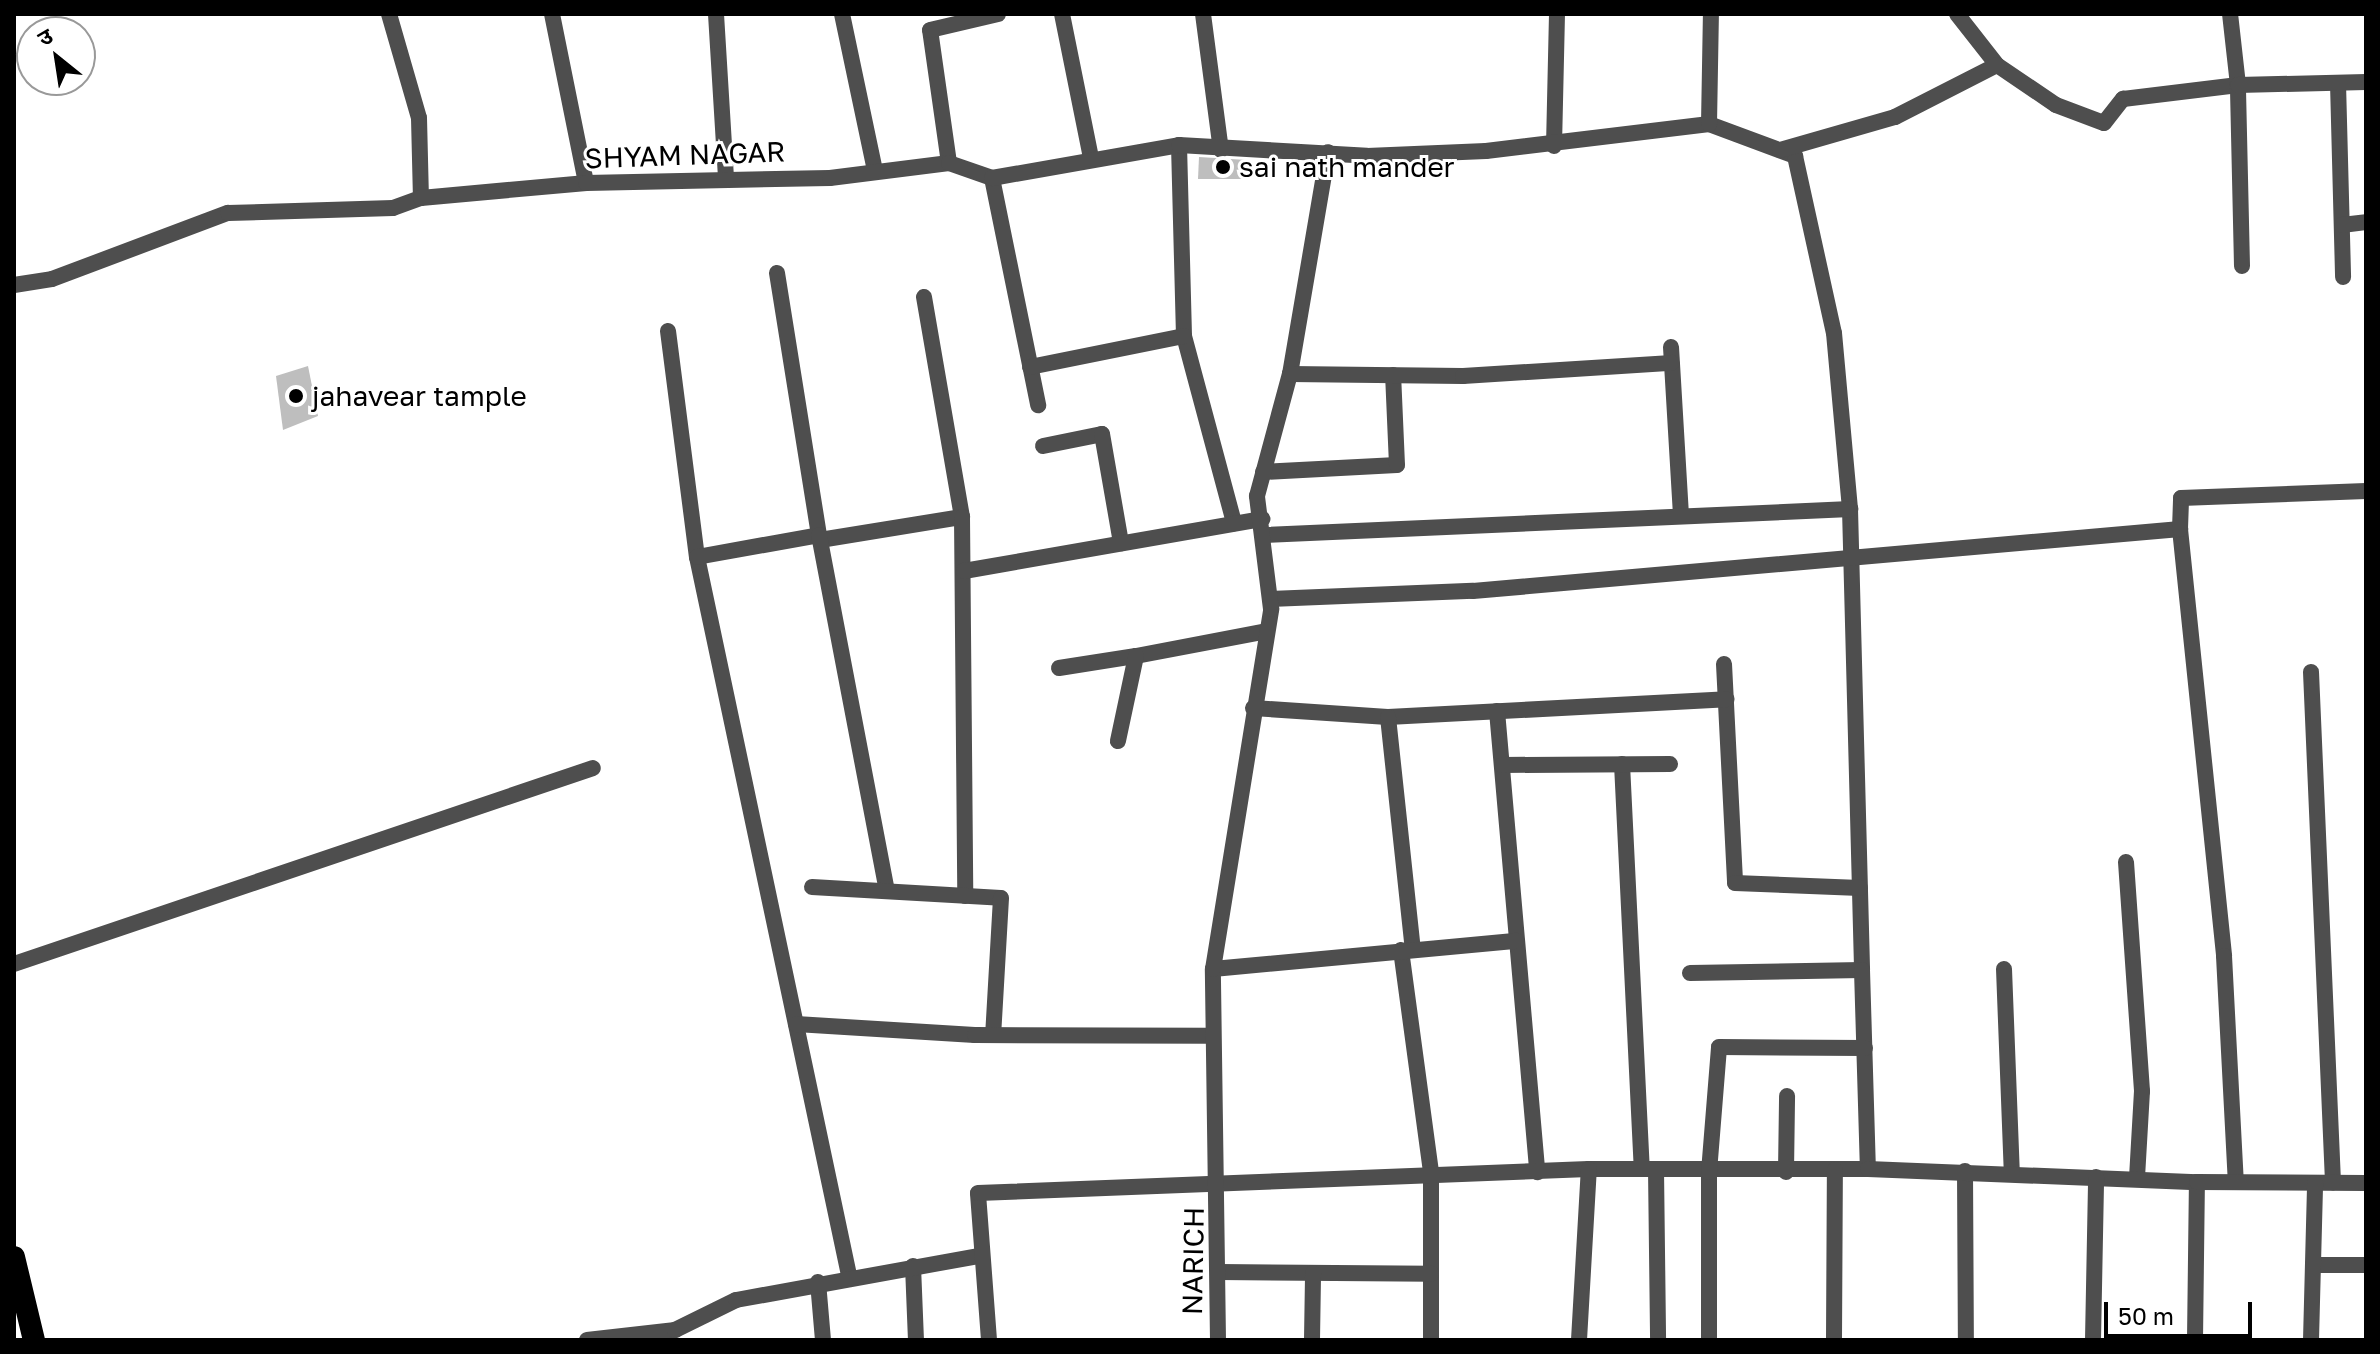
<!DOCTYPE html>
<meta charset="utf-8">
<style>
body{margin:0}
#map{position:relative;width:2380px;height:1354px;overflow:hidden;background:#fff;font-family:"Golos Text","Noto Sans Devanagari",sans-serif}
div>[style]{position:absolute}
[style*='--x']{left:calc(var(--x)*1px);top:calc(var(--y)*1px);width:calc(var(--w)*1px);rotate:calc(var(--a)*1deg)}
.building>*{inset:0;background:#bebebe}
.minor>*{height:16px;margin:-8px;padding:0 8px;transform-origin:8px;border-radius:8px;background:#4e4e4e}
.trunk>*{height:22px;margin:-11px;padding:0 11px;transform-origin:11px;border-radius:11px;background:#000}
.dots>*{width:22px;height:22px;translate:-50% -50%;box-sizing:border-box;border:4px solid #fff;border-radius:50%}
span{translate:-50% -50%;white-space:nowrap;text-align:center;line-height:1.15;-webkit-text-stroke:6px #fff;paint-order:stroke}
.street-label{font-size:28px;color:#000}
.poi-label{font-size:28px;color:#000}
.left{translate:0 -50%;text-align:left}
.frame{position:absolute;inset:0;border:16px solid #000;pointer-events:none}
.north{position:absolute;left:16px;top:16px;width:80px;height:80px;box-sizing:border-box;background:#fff;border:2px solid #999;border-radius:50%;rotate:330deg;font-size:22px;font-weight:700;line-height:32px;text-align:center;color:#000}
.north::after{content:'';display:block;margin:auto;width:28px;height:36px;background:#000;clip-path:polygon(50% 0,100% 100%,50% 72%,0 100%)}
.scale{position:absolute;left:2104px;top:1302px;width:148px;height:36px;box-sizing:border-box;border:4px solid #000;border-top:0;padding-left:10px;font-size:24px;line-height:28px;white-space:nowrap;color:#000;-webkit-text-stroke:6px #fff;paint-order:stroke}
</style>
<div id="map">
<div class="building">
<i style="clip-path:polygon(1199px 157px,1247px 160px,1249px 179px,1198px 179px)"></i>
<i style="clip-path:polygon(308px 366px,318px 416px,283px 430px,276px 376px)"></i>
</div>
<div class="minor">
<i style="--x:389;--y:14;--w:108;--a:73.9"></i>
<i style="--x:419;--y:118;--w:80;--a:88.6"></i>
<i style="--x:552;--y:14;--w:172;--a:78.6"></i>
<i style="--x:716;--y:14;--w:163;--a:86.5"></i>
<i style="--x:842;--y:14;--w:159;--a:78.1"></i>
<i style="--x:1062;--y:14;--w:147;--a:78.6"></i>
<i style="--x:1203;--y:14;--w:137;--a:82.5"></i>
<i style="--x:1957;--y:14;--w:65;--a:51.9"></i>
<i style="--x:1997;--y:65;--w:71;--a:34.1"></i>
<i style="--x:2056;--y:105;--w:51;--a:20.6"></i>
<i style="--x:2104;--y:123;--w:31;--a:-52"></i>
<i style="--x:2123;--y:99;--w:116;--a:-6.9"></i>
<i style="--x:2238;--y:85;--w:71;--a:-96.4"></i>
<i style="--x:2338;--y:83;--w:194;--a:88.5"></i>
<i style="--x:1709;--y:124;--w:92;--a:20.4"></i>
<i style="--x:1795;--y:156;--w:181;--a:77.6"></i>
<i style="--x:1834;--y:333;--w:177;--a:84.8"></i>
<i style="--x:1850;--y:509;--w:461;--a:88.5"></i>
<i style="--x:1179;--y:145;--w:191;--a:88.5"></i>
<i style="--x:1184;--y:336;--w:194;--a:75"></i>
<i style="--x:1554;--y:146;--w:132;--a:-88.7"></i>
<i style="--x:1780;--y:150;--w:120;--a:-16"></i>
<i style="--x:1895;--y:117;--w:114;--a:-27"></i>
<i style="--x:949;--y:163;--w:134;--a:-98.1"></i>
<i style="--x:930;--y:30;--w:70;--a:-13.2"></i>
<i style="--x:992;--y:178;--w:232;--a:78.5"></i>
<i style="--x:2342;--y:225;--w:24;--a:-7"></i>
<i style="--x:2242;--y:266;--w:181;--a:-91.3"></i>
<i style="--x:2238;--y:85;--w:128;--a:-1.3"></i>
<i style="--x:777;--y:273;--w:265;--a:80.9"></i>
<i style="--x:14;--y:285;--w:38;--a:-9"></i>
<i style="--x:52;--y:279;--w:188;--a:-20.6"></i>
<i style="--x:228;--y:213;--w:165;--a:-1.7"></i>
<i style="--x:393;--y:208;--w:30;--a:-20"></i>
<i style="--x:421;--y:198;--w:166;--a:-5.2"></i>
<i style="--x:586;--y:183;--w:244;--a:-1.2"></i>
<i style="--x:830;--y:178;--w:120;--a:-7.2"></i>
<i style="--x:949;--y:163;--w:46;--a:19.2"></i>
<i style="--x:992;--y:178;--w:190;--a:-10"></i>
<i style="--x:1179;--y:145;--w:188;--a:3.3"></i>
<i style="--x:1367;--y:156;--w:119;--a:-2.4"></i>
<i style="--x:1486;--y:151;--w:225;--a:-6.9"></i>
<i style="--x:1709;--y:124;--w:110;--a:-89"></i>
<i style="--x:924;--y:297;--w:223;--a:80.2"></i>
<i style="--x:668;--y:331;--w:228;--a:82.7"></i>
<i style="--x:697;--y:557;--w:734;--a:78.05"></i>
<i style="--x:1671;--y:347;--w:169;--a:86.6"></i>
<i style="--x:1030;--y:367;--w:157;--a:-11.4"></i>
<i style="--x:1290;--y:374;--w:225;--a:-80.3"></i>
<i style="--x:1043;--y:446;--w:60;--a:-11.5"></i>
<i style="--x:1102;--y:434;--w:111;--a:80.1"></i>
<i style="--x:1263;--y:472;--w:134;--a:-3"></i>
<i style="--x:1397;--y:465;--w:90;--a:-92.5"></i>
<i style="--x:2180;--y:529;--w:429;--a:84.1"></i>
<i style="--x:2224;--y:956;--w:226;--a:87"></i>
<i style="--x:1265;--y:535;--w:586;--a:-2.54"></i>
<i style="--x:820;--y:540;--w:144;--a:-9.2"></i>
<i style="--x:962;--y:517;--w:379;--a:89.5"></i>
<i style="--x:697;--y:557;--w:124;--a:-10.2"></i>
<i style="--x:819;--y:535;--w:362;--a:79.2"></i>
<i style="--x:964;--y:571;--w:303;--a:-9.9"></i>
<i style="--x:1270;--y:599;--w:203;--a:-2.3"></i>
<i style="--x:1473;--y:591;--w:710;--a:-5.01"></i>
<i style="--x:2180;--y:529;--w:31;--a:-88"></i>
<i style="--x:2181;--y:498;--w:185;--a:-2.2"></i>
<i style="--x:1136;--y:656;--w:133;--a:-10.8"></i>
<i style="--x:1724;--y:664;--w:219;--a:87.1"></i>
<i style="--x:1735;--y:883;--w:125;--a:2.3"></i>
<i style="--x:1059;--y:668;--w:78;--a:-8.9"></i>
<i style="--x:1136;--y:656;--w:87;--a:102"></i>
<i style="--x:2311;--y:672;--w:511;--a:87.53"></i>
<i style="--x:1253;--y:708;--w:135;--a:3.8"></i>
<i style="--x:1388;--y:717;--w:339;--a:-3"></i>
<i style="--x:1497;--y:711;--w:463;--a:85"></i>
<i style="--x:1388;--y:717;--w:234;--a:83.9"></i>
<i style="--x:1622;--y:764;--w:404;--a:87.2"></i>
<i style="--x:1502;--y:765;--w:168;--a:-0.3"></i>
<i style="--x:2126;--y:862;--w:230;--a:86"></i>
<i style="--x:2142;--y:1091;--w:88;--a:93.3"></i>
<i style="--x:812;--y:887;--w:189;--a:3.3"></i>
<i style="--x:1001;--y:898;--w:137;--a:93.3"></i>
<i style="--x:1401;--y:950;--w:225;--a:82.3"></i>
<i style="--x:1431;--y:1173;--w:167;--a:90"></i>
<i style="--x:14;--y:964;--w:611;--a:-18.7"></i>
<i style="--x:1213;--y:969;--w:305;--a:-5.3"></i>
<i style="--x:2004;--y:969;--w:204;--a:87.8"></i>
<i style="--x:1690;--y:973;--w:172;--a:-1"></i>
<i style="--x:1862;--y:970;--w:199;--a:88.3"></i>
<i style="--x:796;--y:1024;--w:179;--a:3.5"></i>
<i style="--x:975;--y:1035;--w:234;--a:0.2"></i>
<i style="--x:1656;--y:1169;--w:171;--a:89.3"></i>
<i style="--x:1965;--y:1171;--w:169;--a:89.7"></i>
<i style="--x:1786;--y:1172;--w:76;--a:-89.2"></i>
<i style="--x:2313;--y:1265;--w:53;--a:0"></i>
<i style="--x:913;--y:1266;--w:74;--a:87.7"></i>
<i style="--x:1219;--y:1272;--w:212;--a:0.5"></i>
<i style="--x:818;--y:1282;--w:58;--a:85.1"></i>
<i style="--x:587;--y:1340;--w:89;--a:-6.5"></i>
<i style="--x:675;--y:1330;--w:68;--a:-26.2"></i>
<i style="--x:736;--y:1300;--w:246;--a:-10.3"></i>
<i style="--x:989;--y:1340;--w:147;--a:-94.3"></i>
<i style="--x:978;--y:1193;--w:611;--a:-2.25"></i>
<i style="--x:1589;--y:1169;--w:279;--a:0"></i>
<i style="--x:1868;--y:1169;--w:329;--a:2.3"></i>
<i style="--x:1218;--y:1340;--w:371;--a:-90.8"></i>
<i style="--x:1213;--y:969;--w:365;--a:-80.8"></i>
<i style="--x:1271;--y:609;--w:114;--a:-97.1"></i>
<i style="--x:1257;--y:496;--w:126;--a:-74.9"></i>
<i style="--x:1290;--y:374;--w:173;--a:0.7"></i>
<i style="--x:1463;--y:376;--w:209;--a:-3.6"></i>
<i style="--x:1312;--y:1340;--w:67;--a:-89.1"></i>
<i style="--x:1579;--y:1340;--w:171;--a:-86.7"></i>
<i style="--x:1709;--y:1340;--w:168;--a:-90"></i>
<i style="--x:1709;--y:1172;--w:125;--a:-85.4"></i>
<i style="--x:1719;--y:1047;--w:146;--a:0.4"></i>
<i style="--x:1834;--y:1340;--w:170;--a:-89.7"></i>
<i style="--x:2093;--y:1340;--w:163;--a:-88.9"></i>
<i style="--x:2195;--y:1340;--w:158;--a:-89.3"></i>
<i style="--x:2197;--y:1182;--w:169;--a:0.3"></i>
<i style="--x:2311;--y:1340;--w:157;--a:-88.5"></i>
</div>
<div class="trunk">
<i style="--x:14;--y:1257;--w:85;--a:76.5"></i>
</div>
<div class="dots">
<i style="left:1223px;top:167px;background:#000"></i>
<i style="left:296px;top:396px;background:#000"></i>
</div>
<div class="street-label">
<span style="left:685px;top:155px;rotate:-2deg">SHYAM NAGAR</span>
<span style="left:1193px;top:1261px;rotate:-89deg">NARICH</span>
</div>
<div class="poi-label">
<span class="left" style="left:1239px;top:167px">sai nath mander</span>
<span class="left" style="left:312px;top:396px">jahavear tample</span>
</div>
<div class="frame"></div>
<div class="north">उ</div>
<div class="scale">50 m</div>
</div>
